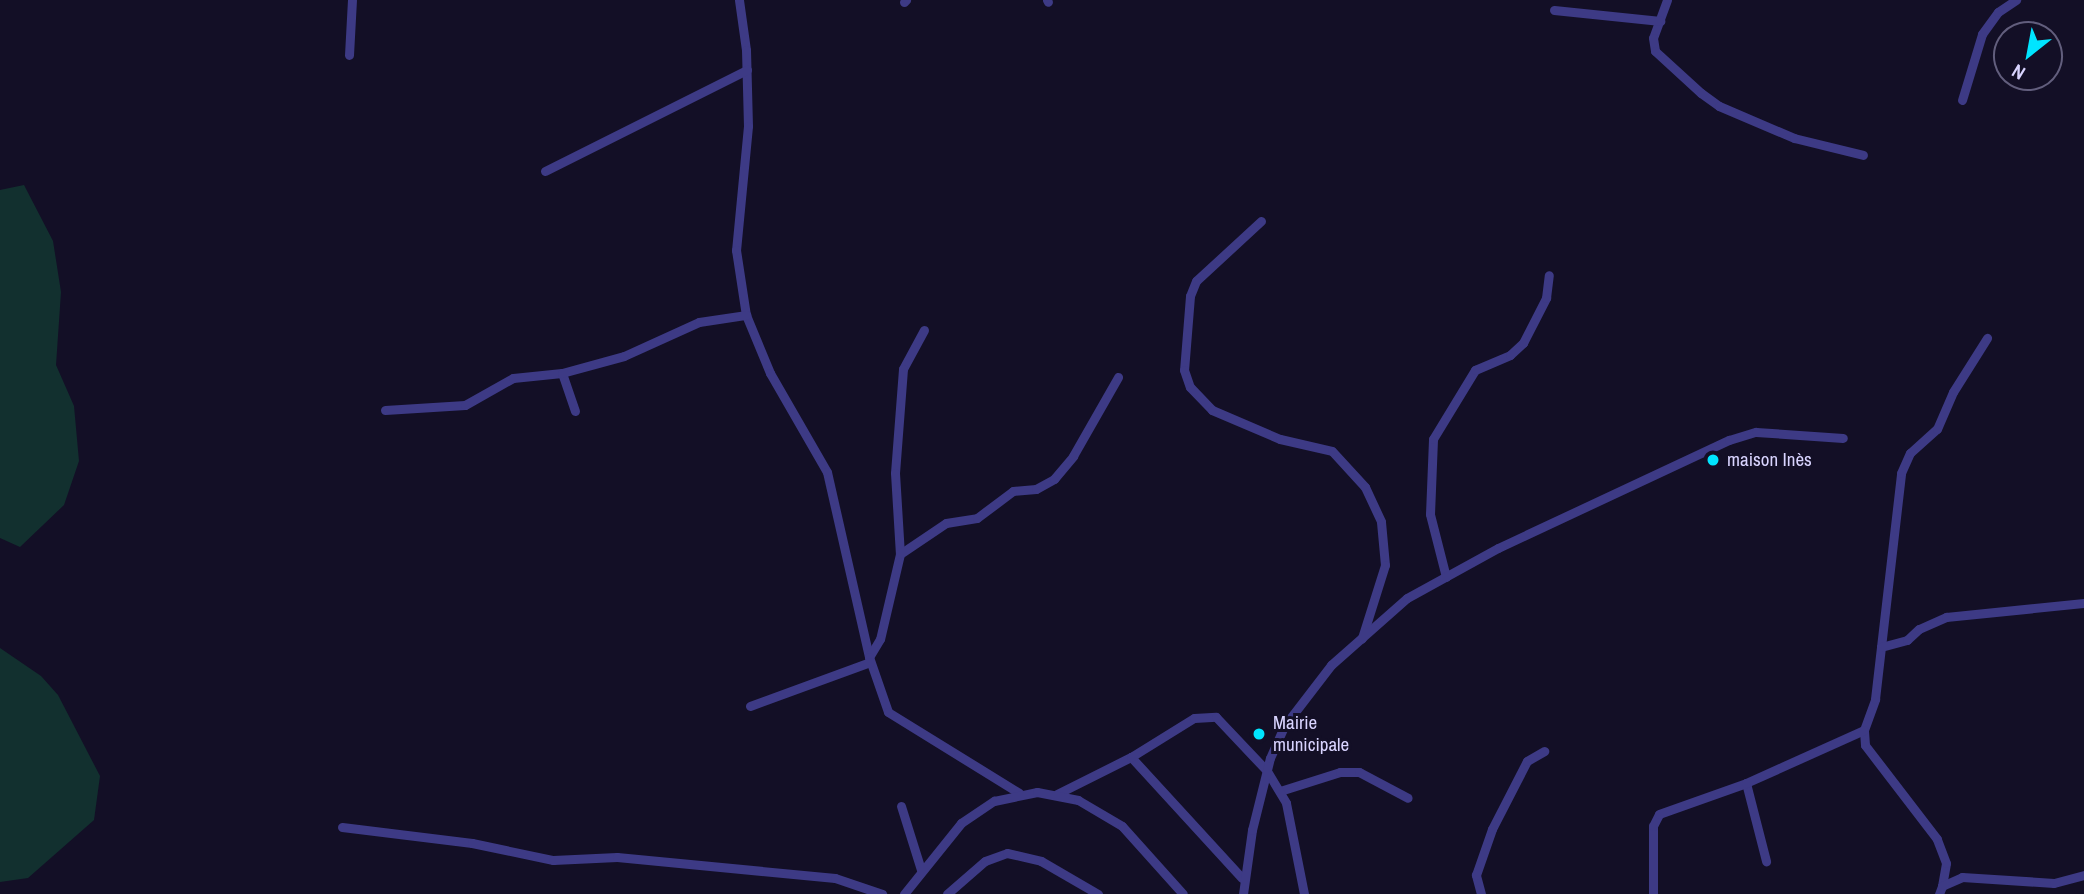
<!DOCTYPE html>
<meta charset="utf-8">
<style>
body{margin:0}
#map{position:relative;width:2084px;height:894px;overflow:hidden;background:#130f26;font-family:"Archivo Narrow",sans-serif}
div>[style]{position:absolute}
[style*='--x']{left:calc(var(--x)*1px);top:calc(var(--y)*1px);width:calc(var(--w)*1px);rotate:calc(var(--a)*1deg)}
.green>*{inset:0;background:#12302f}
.street>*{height:9px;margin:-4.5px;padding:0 4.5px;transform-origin:4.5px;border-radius:4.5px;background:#3d3a85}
.dots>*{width:19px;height:19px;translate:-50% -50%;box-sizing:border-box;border:4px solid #130f26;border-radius:50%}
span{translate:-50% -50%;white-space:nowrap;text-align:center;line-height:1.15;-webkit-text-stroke:6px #130f26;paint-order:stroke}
.poi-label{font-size:19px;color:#d9d4ff}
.left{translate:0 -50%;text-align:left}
.north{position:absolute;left:1993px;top:21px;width:70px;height:70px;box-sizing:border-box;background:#130f26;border:2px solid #625e7d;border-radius:50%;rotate:211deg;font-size:19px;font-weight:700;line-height:28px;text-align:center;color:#d9d4ff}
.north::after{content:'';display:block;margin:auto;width:24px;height:32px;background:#00e5ff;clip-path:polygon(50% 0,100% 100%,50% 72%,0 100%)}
</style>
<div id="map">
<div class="green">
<i style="clip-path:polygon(24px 185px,53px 241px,61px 292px,56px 365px,74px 406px,79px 461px,64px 505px,20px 547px,0 538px,0 190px)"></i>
<i style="clip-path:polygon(0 648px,41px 676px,58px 695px,100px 776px,94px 820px,28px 878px,0 882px)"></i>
</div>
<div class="street">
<i style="--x:739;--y:0;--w:50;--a:82"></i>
<i style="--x:746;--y:50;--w:76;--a:88.5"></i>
<i style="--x:748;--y:126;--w:125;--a:95.5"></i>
<i style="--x:736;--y:250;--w:66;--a:81.3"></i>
<i style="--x:746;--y:315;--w:63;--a:67.5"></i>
<i style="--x:770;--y:373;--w:114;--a:60.1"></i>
<i style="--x:827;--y:472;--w:190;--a:77.2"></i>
<i style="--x:1047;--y:0;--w:2;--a:63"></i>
<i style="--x:1667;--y:0;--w:40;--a:110.2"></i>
<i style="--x:1653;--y:38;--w:13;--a:81"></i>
<i style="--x:1655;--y:51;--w:62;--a:42.4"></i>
<i style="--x:1701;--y:93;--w:22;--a:36"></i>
<i style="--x:1719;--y:106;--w:82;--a:23.1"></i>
<i style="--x:1794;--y:138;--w:71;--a:13.8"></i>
<i style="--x:904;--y:2;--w:3;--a:-45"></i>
<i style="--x:1554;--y:10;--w:107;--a:5.9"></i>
<i style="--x:349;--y:55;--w:55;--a:-86.9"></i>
<i style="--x:1962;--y:100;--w:69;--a:-73.1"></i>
<i style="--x:1982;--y:34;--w:27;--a:-54"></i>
<i style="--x:1998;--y:12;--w:22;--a:-34"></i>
<i style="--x:545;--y:171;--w:226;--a:-26.6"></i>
<i style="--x:1261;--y:221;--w:88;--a:137.3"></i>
<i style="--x:1196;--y:281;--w:16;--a:112"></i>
<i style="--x:1190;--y:296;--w:74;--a:94.6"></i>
<i style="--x:1184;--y:370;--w:18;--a:71"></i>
<i style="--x:1190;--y:387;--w:32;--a:46"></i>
<i style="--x:1212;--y:410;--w:74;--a:23.1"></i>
<i style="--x:1280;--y:439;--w:53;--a:13"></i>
<i style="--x:1332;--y:451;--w:49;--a:47.5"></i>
<i style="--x:1365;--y:487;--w:38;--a:65"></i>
<i style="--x:1381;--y:522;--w:43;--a:84.7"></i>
<i style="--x:1385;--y:565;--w:77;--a:107.5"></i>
<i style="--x:924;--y:330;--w:44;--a:118.3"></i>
<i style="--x:903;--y:369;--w:104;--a:94.4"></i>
<i style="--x:895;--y:473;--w:81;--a:86.5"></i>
<i style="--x:900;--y:554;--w:87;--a:103.2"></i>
<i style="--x:880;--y:639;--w:21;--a:121"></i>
<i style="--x:869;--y:657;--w:58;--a:70.9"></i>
<i style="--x:888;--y:712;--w:154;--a:31.7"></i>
<i style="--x:385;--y:410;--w:80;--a:-3.6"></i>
<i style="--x:465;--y:405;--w:55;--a:-29.4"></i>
<i style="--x:513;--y:378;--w:49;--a:-5.8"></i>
<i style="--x:575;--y:411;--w:40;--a:-108.9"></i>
<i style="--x:562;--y:373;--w:64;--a:-15.3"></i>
<i style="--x:624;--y:356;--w:82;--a:-24.4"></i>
<i style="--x:699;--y:322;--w:48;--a:-8.5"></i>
<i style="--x:900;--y:554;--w:55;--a:-34"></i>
<i style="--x:946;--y:523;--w:31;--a:-9"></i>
<i style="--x:977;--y:518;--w:45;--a:-36.9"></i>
<i style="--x:1013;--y:491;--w:23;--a:-5"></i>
<i style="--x:1036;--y:489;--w:21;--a:-29"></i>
<i style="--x:1054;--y:479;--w:30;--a:-50"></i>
<i style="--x:1073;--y:456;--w:91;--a:-60.3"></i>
<i style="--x:1446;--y:577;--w:65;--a:-104.3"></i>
<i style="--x:1430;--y:514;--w:75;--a:-87.7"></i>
<i style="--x:1433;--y:439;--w:81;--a:-58.7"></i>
<i style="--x:1475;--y:370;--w:38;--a:-23"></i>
<i style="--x:1510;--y:355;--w:18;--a:-43"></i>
<i style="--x:1523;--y:343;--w:51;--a:-62.9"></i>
<i style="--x:1546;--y:298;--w:23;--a:-83"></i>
<i style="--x:1881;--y:647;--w:175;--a:-83.4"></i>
<i style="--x:1901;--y:473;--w:22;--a:-66"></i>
<i style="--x:1910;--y:453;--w:36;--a:-42"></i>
<i style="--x:1937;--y:429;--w:40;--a:-66.6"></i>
<i style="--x:1953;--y:392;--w:64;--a:-57.8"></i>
<i style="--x:750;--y:706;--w:128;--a:-20.1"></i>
<i style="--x:1131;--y:757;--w:164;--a:47.5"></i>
<i style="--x:1746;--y:783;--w:81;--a:75.6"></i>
<i style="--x:1280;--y:791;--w:63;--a:-17.6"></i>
<i style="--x:1340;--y:772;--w:19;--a:0"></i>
<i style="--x:1359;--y:772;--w:55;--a:28"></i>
<i style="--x:1057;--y:794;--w:83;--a:-26.6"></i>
<i style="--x:1131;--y:757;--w:74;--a:-31.8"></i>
<i style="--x:1194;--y:718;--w:22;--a:-3"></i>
<i style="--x:1216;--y:717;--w:74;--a:46.6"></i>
<i style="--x:1267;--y:771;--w:37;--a:59"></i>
<i style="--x:1286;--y:803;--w:93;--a:78.8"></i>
<i style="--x:901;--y:806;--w:67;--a:72.6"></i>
<i style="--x:342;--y:827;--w:131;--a:7"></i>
<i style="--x:472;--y:843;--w:83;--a:11.9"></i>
<i style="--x:553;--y:860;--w:64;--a:-2.7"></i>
<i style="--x:617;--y:857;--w:219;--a:5.5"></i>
<i style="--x:835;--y:878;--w:50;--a:18.8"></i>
<i style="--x:1942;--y:886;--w:23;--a:-80"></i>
<i style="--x:1946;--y:863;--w:26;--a:-111"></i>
<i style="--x:1937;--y:839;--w:118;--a:-127.5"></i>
<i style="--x:1865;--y:745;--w:15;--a:-94"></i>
<i style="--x:1864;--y:730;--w:33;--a:-70"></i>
<i style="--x:1875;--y:699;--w:52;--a:-83.4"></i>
<i style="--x:1881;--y:647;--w:27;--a:-15"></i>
<i style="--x:1907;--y:640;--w:16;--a:-43"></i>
<i style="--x:1919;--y:629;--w:30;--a:-24"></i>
<i style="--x:1946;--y:617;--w:139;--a:-5.8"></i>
<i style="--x:904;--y:894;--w:91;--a:-51.2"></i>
<i style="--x:961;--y:823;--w:40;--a:-34"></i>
<i style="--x:994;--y:801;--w:44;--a:-11.8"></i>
<i style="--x:1037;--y:792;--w:42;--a:11"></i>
<i style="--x:1078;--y:800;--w:51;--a:30.6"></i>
<i style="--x:1122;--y:826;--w:91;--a:48.1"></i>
<i style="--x:947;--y:894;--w:50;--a:-41"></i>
<i style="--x:985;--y:861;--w:23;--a:-20"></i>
<i style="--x:1007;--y:853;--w:35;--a:13"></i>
<i style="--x:1041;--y:861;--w:66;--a:30.1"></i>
<i style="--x:1243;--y:894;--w:65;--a:-82"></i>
<i style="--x:1252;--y:830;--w:74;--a:-76"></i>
<i style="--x:1270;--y:758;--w:36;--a:-66"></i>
<i style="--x:1285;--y:725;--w:76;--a:-52.5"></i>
<i style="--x:1331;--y:665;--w:101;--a:-41.4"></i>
<i style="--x:1407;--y:598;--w:104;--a:-28.8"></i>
<i style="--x:1498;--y:548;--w:255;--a:-25.1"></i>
<i style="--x:1729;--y:440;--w:28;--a:-17"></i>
<i style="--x:1756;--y:432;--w:87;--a:3.9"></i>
<i style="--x:1481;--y:894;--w:20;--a:-105"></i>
<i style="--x:1476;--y:875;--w:49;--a:-70.8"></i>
<i style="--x:1492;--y:829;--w:76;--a:-62.8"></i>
<i style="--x:1527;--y:761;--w:20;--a:-30"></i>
<i style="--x:1653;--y:894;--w:68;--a:-90"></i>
<i style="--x:1653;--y:826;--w:13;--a:-63"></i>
<i style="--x:1659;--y:814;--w:92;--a:-19.6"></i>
<i style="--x:1746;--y:783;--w:129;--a:-24.2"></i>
<i style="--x:1939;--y:894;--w:9;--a:-69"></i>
<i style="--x:1942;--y:886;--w:22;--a:-24"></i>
<i style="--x:1962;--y:877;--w:92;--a:3.7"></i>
<i style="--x:2054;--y:883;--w:31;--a:-15"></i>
</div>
<div class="dots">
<i style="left:1713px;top:460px;background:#00e5ff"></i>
<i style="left:1259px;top:734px;background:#00e5ff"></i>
</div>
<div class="poi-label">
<span class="left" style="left:1727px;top:460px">maison Inès</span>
<span class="left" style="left:1273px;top:734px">Mairie<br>municipale</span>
</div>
<div class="north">N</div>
</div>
